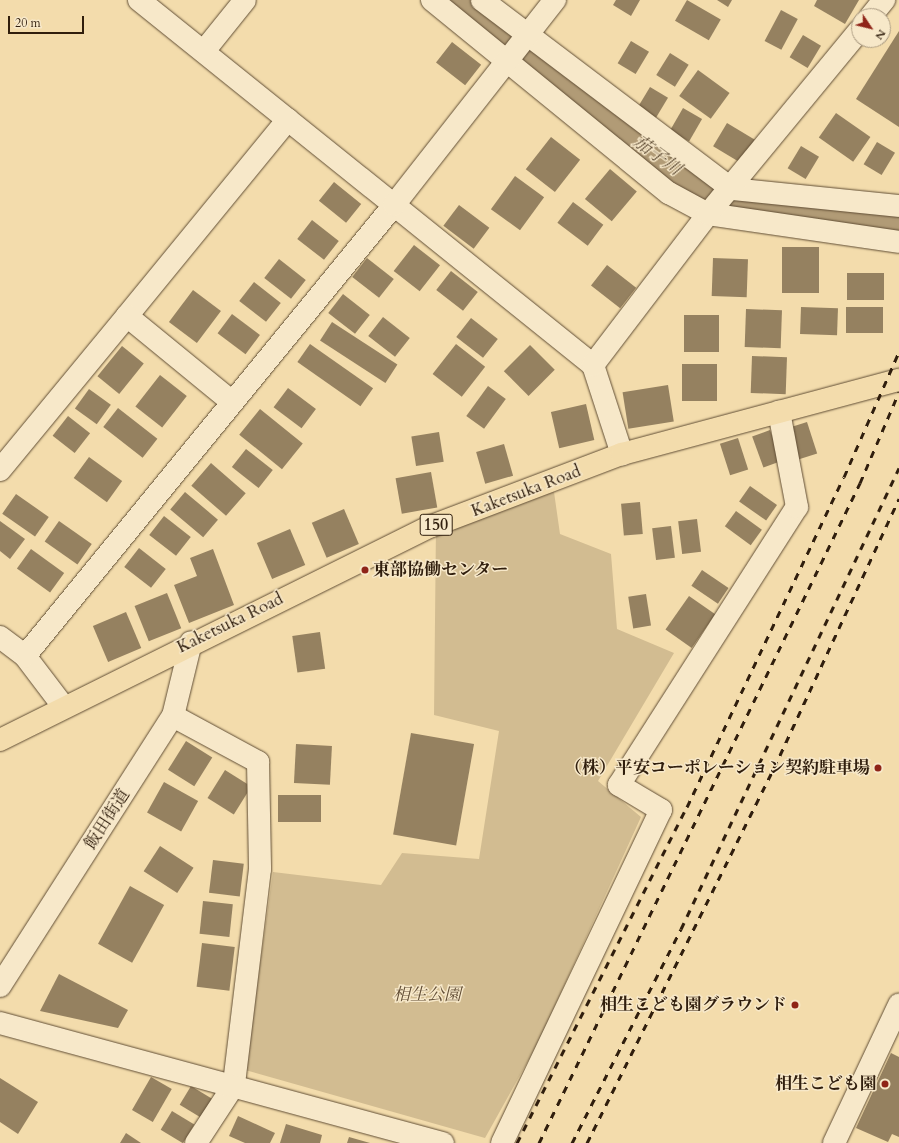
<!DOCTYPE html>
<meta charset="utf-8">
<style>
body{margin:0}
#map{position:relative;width:899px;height:1143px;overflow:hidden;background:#f3dcac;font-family:Cardo,"Noto Serif JP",serif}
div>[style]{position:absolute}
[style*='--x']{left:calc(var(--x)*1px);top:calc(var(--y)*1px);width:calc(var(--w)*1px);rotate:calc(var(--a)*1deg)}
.green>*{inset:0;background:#d2bc91}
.river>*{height:46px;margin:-23px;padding:0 23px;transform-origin:23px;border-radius:23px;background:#b19b76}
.building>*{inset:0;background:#958160;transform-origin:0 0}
.roads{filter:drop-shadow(0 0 1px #614e35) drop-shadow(0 0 1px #614e35)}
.street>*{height:22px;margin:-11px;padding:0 11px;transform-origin:11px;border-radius:11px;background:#f7e8c9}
.secondary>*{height:22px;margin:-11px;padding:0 11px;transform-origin:11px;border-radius:11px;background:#f7e8c9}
.highway>*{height:22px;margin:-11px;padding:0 11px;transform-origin:11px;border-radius:11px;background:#f3dcac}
.rail>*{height:3px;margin-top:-1.5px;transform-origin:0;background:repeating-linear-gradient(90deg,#301e0d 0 7px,transparent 0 14px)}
.dots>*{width:11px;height:11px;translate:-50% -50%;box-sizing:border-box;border:2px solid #f7e8c9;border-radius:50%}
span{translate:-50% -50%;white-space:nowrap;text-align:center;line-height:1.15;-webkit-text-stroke:3px #f7e8c9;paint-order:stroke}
.shield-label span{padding:1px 3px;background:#f7e8c9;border:1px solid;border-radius:3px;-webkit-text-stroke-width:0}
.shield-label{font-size:16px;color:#301e0d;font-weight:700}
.street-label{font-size:17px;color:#301e0d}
.poi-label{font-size:17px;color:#301e0d;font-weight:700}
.left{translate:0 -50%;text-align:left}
.right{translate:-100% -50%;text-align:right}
.park-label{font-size:17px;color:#614d35;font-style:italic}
.water-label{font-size:18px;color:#5d4a32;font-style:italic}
.north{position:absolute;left:851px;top:8px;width:40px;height:40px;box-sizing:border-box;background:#f7e8c9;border:1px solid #a7977e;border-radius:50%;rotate:125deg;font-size:11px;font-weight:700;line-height:16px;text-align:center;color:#301e0d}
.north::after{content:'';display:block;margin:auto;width:14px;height:18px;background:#8f2418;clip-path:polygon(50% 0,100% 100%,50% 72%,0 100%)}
.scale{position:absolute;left:8px;top:16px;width:76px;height:18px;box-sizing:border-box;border:2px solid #301e0d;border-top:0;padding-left:5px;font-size:12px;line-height:14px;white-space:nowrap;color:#301e0d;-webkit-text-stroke:3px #f7e8c9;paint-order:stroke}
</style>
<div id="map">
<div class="green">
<i style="clip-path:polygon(553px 485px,560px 534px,611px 554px,617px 629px,674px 653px,598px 781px,641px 817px,538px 1043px,485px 1138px,245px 1070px,273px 872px,381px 885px,402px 853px,479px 859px,499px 731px,434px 715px,436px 525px)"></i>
</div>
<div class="river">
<i style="--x:453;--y:0;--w:92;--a:39.2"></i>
<i style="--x:524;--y:58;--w:221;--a:36.4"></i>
<i style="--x:702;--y:189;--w:40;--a:18.9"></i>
<i style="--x:740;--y:202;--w:161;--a:8.6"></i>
</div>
<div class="building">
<i style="clip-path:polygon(616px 0,640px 0,631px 16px,613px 5px)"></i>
<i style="left:687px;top:0;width:39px;height:24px;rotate:30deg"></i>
<i style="clip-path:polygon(717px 0,732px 0,728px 7px)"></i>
<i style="clip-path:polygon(817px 0,859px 0,845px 24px,814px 6px)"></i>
<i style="left:781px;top:10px;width:19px;height:35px;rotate:28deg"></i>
<i style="clip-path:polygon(899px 31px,899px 127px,856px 99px)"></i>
<i style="left:803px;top:35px;width:21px;height:26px;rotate:31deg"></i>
<i style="left:631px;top:41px;width:21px;height:26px;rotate:31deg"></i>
<i style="left:452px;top:42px;width:37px;height:26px;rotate:38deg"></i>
<i style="left:670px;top:53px;width:22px;height:26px;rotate:32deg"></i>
<i style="left:698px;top:70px;width:39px;height:32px;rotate:36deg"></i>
<i style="left:650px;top:87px;width:21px;height:26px;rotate:31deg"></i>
<i style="left:683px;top:108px;width:22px;height:26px;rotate:30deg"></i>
<i style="left:836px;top:113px;width:42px;height:30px;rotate:35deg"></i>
<i style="left:727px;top:123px;width:33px;height:27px;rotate:31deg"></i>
<i style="left:551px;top:137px;width:37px;height:41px;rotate:38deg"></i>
<i style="left:877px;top:142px;width:21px;height:26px;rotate:31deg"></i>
<i style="left:801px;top:146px;width:21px;height:26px;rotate:31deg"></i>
<i style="left:610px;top:169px;width:35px;height:39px;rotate:40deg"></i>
<i style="left:515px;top:176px;width:36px;height:41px;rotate:36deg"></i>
<i style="left:334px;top:182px;width:35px;height:24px;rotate:39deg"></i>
<i style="left:573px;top:202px;width:38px;height:26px;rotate:37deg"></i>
<i style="left:459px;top:205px;width:38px;height:26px;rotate:37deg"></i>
<i style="left:312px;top:220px;width:34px;height:24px;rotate:38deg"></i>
<i style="left:414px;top:245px;width:33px;height:33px;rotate:38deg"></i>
<i style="left:782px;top:247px;width:37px;height:46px"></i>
<i style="left:367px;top:258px;width:34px;height:24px;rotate:38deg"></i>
<i style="left:713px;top:258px;width:35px;height:38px;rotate:2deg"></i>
<i style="left:279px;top:259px;width:34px;height:24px;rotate:38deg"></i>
<i style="left:607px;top:265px;width:37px;height:26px;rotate:38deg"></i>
<i style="left:451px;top:271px;width:34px;height:24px;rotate:38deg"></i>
<i style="left:847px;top:273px;width:37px;height:27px"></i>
<i style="left:254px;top:282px;width:34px;height:24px;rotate:38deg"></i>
<i style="left:193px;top:290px;width:35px;height:40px;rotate:37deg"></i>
<i style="left:343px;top:294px;width:34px;height:24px;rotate:38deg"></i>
<i style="left:801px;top:307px;width:37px;height:27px;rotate:2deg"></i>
<i style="left:846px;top:307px;width:37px;height:26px"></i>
<i style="left:746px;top:309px;width:36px;height:38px;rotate:2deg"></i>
<i style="left:232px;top:314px;width:35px;height:24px;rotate:37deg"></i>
<i style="left:684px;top:315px;width:35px;height:37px"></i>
<i style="left:383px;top:317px;width:34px;height:24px;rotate:38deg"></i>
<i style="left:471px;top:318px;width:34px;height:24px;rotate:38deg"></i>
<i style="left:332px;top:322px;width:78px;height:22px;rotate:33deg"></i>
<i style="left:310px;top:344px;width:77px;height:22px;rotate:35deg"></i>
<i style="left:456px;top:344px;width:37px;height:38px;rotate:38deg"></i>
<i style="left:530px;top:345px;width:35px;height:37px;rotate:45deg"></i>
<i style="left:122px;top:346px;width:28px;height:39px;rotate:39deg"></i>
<i style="left:752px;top:356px;width:35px;height:37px;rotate:2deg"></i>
<i style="left:682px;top:364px;width:35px;height:37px"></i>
<i style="left:160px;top:375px;width:34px;height:40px;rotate:38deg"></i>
<i style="left:668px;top:385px;width:37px;height:46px;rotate:81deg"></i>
<i style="left:488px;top:386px;width:22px;height:37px;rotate:36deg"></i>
<i style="left:288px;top:388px;width:35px;height:24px;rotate:37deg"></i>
<i style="left:89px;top:389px;width:27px;height:24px;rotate:36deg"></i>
<i style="left:586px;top:404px;width:37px;height:36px;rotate:77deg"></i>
<i style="left:118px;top:408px;width:50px;height:24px;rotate:38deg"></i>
<i style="left:260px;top:409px;width:55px;height:33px;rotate:39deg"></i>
<i style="left:68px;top:416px;width:28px;height:25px;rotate:38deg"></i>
<i style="left:807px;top:422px;width:33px;height:19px;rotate:72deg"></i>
<i style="left:770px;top:430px;width:33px;height:19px;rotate:70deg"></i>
<i style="left:439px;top:432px;width:30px;height:28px;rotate:81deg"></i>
<i style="left:738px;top:438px;width:33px;height:19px;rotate:72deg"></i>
<i style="left:504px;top:444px;width:33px;height:29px;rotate:74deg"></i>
<i style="left:246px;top:449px;width:34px;height:23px;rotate:38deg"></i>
<i style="left:89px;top:457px;width:41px;height:26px;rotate:36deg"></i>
<i style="left:211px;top:463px;width:46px;height:30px;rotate:41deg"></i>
<i style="left:431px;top:472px;width:36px;height:36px;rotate:80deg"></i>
<i style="left:750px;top:486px;width:33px;height:19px;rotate:35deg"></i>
<i style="left:185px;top:492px;width:43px;height:23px;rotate:40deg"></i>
<i style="left:16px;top:494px;width:40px;height:24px;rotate:35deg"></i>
<i style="left:640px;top:502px;width:32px;height:19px;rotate:85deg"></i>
<i style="left:344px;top:509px;width:38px;height:35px;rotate:67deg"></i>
<i style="left:736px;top:511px;width:32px;height:19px;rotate:36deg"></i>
<i style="left:164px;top:516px;width:34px;height:24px;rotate:38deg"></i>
<i style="left:697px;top:519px;width:33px;height:19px;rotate:83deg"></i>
<i style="clip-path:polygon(0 521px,25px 539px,10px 559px,0 551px)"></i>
<i style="left:59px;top:521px;width:40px;height:25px;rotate:35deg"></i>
<i style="left:671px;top:526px;width:32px;height:19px;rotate:83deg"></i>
<i style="left:290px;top:529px;width:39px;height:36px;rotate:67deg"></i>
<i style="left:139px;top:548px;width:34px;height:24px;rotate:38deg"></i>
<i style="left:31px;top:549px;width:41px;height:24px;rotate:36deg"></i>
<i style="clip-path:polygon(213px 549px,234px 605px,189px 623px,174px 585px,197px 576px,190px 558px)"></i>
<i style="left:702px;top:570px;width:32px;height:19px;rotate:34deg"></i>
<i style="left:167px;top:593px;width:38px;height:35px;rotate:68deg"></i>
<i style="left:646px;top:594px;width:32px;height:18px;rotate:81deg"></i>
<i style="left:689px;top:596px;width:32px;height:41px;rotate:35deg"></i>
<i style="left:126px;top:612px;width:39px;height:36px;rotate:67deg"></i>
<i style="left:320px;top:632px;width:37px;height:28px;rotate:82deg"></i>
<i style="left:411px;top:733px;width:64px;height:103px;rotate:10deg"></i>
<i style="left:186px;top:741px;width:31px;height:34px;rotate:32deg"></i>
<i style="left:296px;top:744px;width:36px;height:39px;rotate:3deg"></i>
<i style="left:225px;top:770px;width:31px;height:33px;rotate:32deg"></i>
<i style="left:164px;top:782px;width:39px;height:35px;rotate:29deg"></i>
<i style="left:321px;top:795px;width:27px;height:43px;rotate:90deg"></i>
<i style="left:160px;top:846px;width:40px;height:30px;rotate:33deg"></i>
<i style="left:213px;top:860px;width:31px;height:33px;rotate:7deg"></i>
<i style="left:130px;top:886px;width:39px;height:66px;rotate:29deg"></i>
<i style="left:203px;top:901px;width:30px;height:33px;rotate:6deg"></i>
<i style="left:202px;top:943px;width:33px;height:44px;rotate:7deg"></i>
<i style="clip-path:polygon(59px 974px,128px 1010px,118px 1028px,40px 1011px)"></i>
<i style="clip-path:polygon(891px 1053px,899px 1057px,899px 1137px,892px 1134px,888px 1142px,856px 1128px)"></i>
<i style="left:151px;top:1077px;width:24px;height:38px;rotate:30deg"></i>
<i style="clip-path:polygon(0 1078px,38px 1102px,18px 1134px,0 1122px)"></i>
<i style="left:191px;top:1086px;width:26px;height:22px;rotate:31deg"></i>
<i style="left:172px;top:1111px;width:26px;height:22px;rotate:31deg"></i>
<i style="clip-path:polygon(238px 1116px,275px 1133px,270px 1143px,245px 1143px,229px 1136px)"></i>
<i style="clip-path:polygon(286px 1124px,322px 1135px,320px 1143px,280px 1143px)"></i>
<i style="clip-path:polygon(126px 1133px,141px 1143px,120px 1143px)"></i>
<i style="clip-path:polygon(349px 1137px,370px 1143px,347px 1143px)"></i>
</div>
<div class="roads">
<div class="street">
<i style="--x:139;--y:0;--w:583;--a:38.8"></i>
<i style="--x:593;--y:365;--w:94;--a:72"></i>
<i style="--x:432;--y:0;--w:306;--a:39.2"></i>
<i style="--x:669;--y:193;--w:44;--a:28.3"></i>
<i style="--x:708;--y:214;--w:193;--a:8.3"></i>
<i style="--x:482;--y:0;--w:313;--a:37.1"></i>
<i style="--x:732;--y:189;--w:168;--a:5.8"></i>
<i style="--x:871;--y:16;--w:21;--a:-51"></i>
<i style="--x:204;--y:51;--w:65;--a:-51.2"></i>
<i style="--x:127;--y:316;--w:254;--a:-50.7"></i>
<i style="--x:593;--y:365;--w:190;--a:-52.7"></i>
<i style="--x:708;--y:214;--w:237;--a:-50.5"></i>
<i style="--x:0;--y:470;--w:200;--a:-50.5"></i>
<i style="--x:127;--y:316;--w:134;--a:39.3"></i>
<i style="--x:0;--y:637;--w:31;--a:37"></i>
<i style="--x:63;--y:706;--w:63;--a:-127.2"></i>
<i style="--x:25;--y:656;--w:583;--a:-50.71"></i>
<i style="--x:394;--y:205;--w:261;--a:-51.9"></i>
<i style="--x:173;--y:716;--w:97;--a:28.4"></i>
<i style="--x:258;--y:762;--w:107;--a:88.9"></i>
<i style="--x:260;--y:869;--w:218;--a:96.9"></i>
<i style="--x:234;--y:1085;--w:69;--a:123.2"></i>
<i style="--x:0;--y:1023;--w:459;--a:15.2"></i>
<i style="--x:502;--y:1143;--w:369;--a:-64.5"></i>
<i style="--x:661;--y:810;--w:49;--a:-149.2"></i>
<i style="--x:619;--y:785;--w:330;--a:-57.4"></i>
<i style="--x:797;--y:507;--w:97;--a:-100.7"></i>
<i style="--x:834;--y:1143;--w:153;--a:-64.8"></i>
</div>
<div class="secondary">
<i style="--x:0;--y:986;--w:321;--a:-57.4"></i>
<i style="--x:173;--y:716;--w:76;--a:-76.3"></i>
</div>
<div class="highway">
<i style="--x:0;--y:740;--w:482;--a:-26.4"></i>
<i style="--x:432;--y:526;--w:203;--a:-20.8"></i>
<i style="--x:622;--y:454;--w:287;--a:-15"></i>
</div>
</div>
<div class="rail">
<i style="--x:517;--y:1143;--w:377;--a:-63.2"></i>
<i style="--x:687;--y:807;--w:365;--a:-64.6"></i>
<i style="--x:844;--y:477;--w:137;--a:-66.3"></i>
<i style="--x:539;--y:1143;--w:734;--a:-64.06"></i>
<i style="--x:860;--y:483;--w:99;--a:-66.8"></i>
<i style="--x:572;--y:1143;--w:240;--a:-63"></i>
<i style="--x:681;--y:929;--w:510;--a:-64.69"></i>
<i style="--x:587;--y:1143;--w:419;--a:-63.5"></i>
<i style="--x:774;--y:768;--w:297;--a:-65.1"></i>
</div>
<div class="dots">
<i style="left:365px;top:570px;background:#8f2418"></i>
<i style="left:878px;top:768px;background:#8f2418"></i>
<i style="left:795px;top:1005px;background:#8f2418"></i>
<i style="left:885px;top:1084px;background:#8f2418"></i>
</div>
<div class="shield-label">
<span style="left:436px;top:525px">150</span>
</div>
<div class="street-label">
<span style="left:526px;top:491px;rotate:-21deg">Kaketsuka Road</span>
<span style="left:230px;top:623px;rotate:-26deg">Kaketsuka Road</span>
<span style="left:107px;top:819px;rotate:-57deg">飯田街道</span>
</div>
<div class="poi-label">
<span class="left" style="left:373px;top:570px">東部協働センター</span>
<span class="right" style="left:870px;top:768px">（株）平安コーポレーション契約駐車場</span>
<span class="right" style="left:787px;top:1005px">相生こども園グラウンド</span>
<span class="right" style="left:877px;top:1084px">相生こども園</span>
</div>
<div class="park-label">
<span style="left:427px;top:995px">相生公園</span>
</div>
<div class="water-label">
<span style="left:657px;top:156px;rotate:36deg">茄子川</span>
</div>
<div class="north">N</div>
<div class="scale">20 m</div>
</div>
